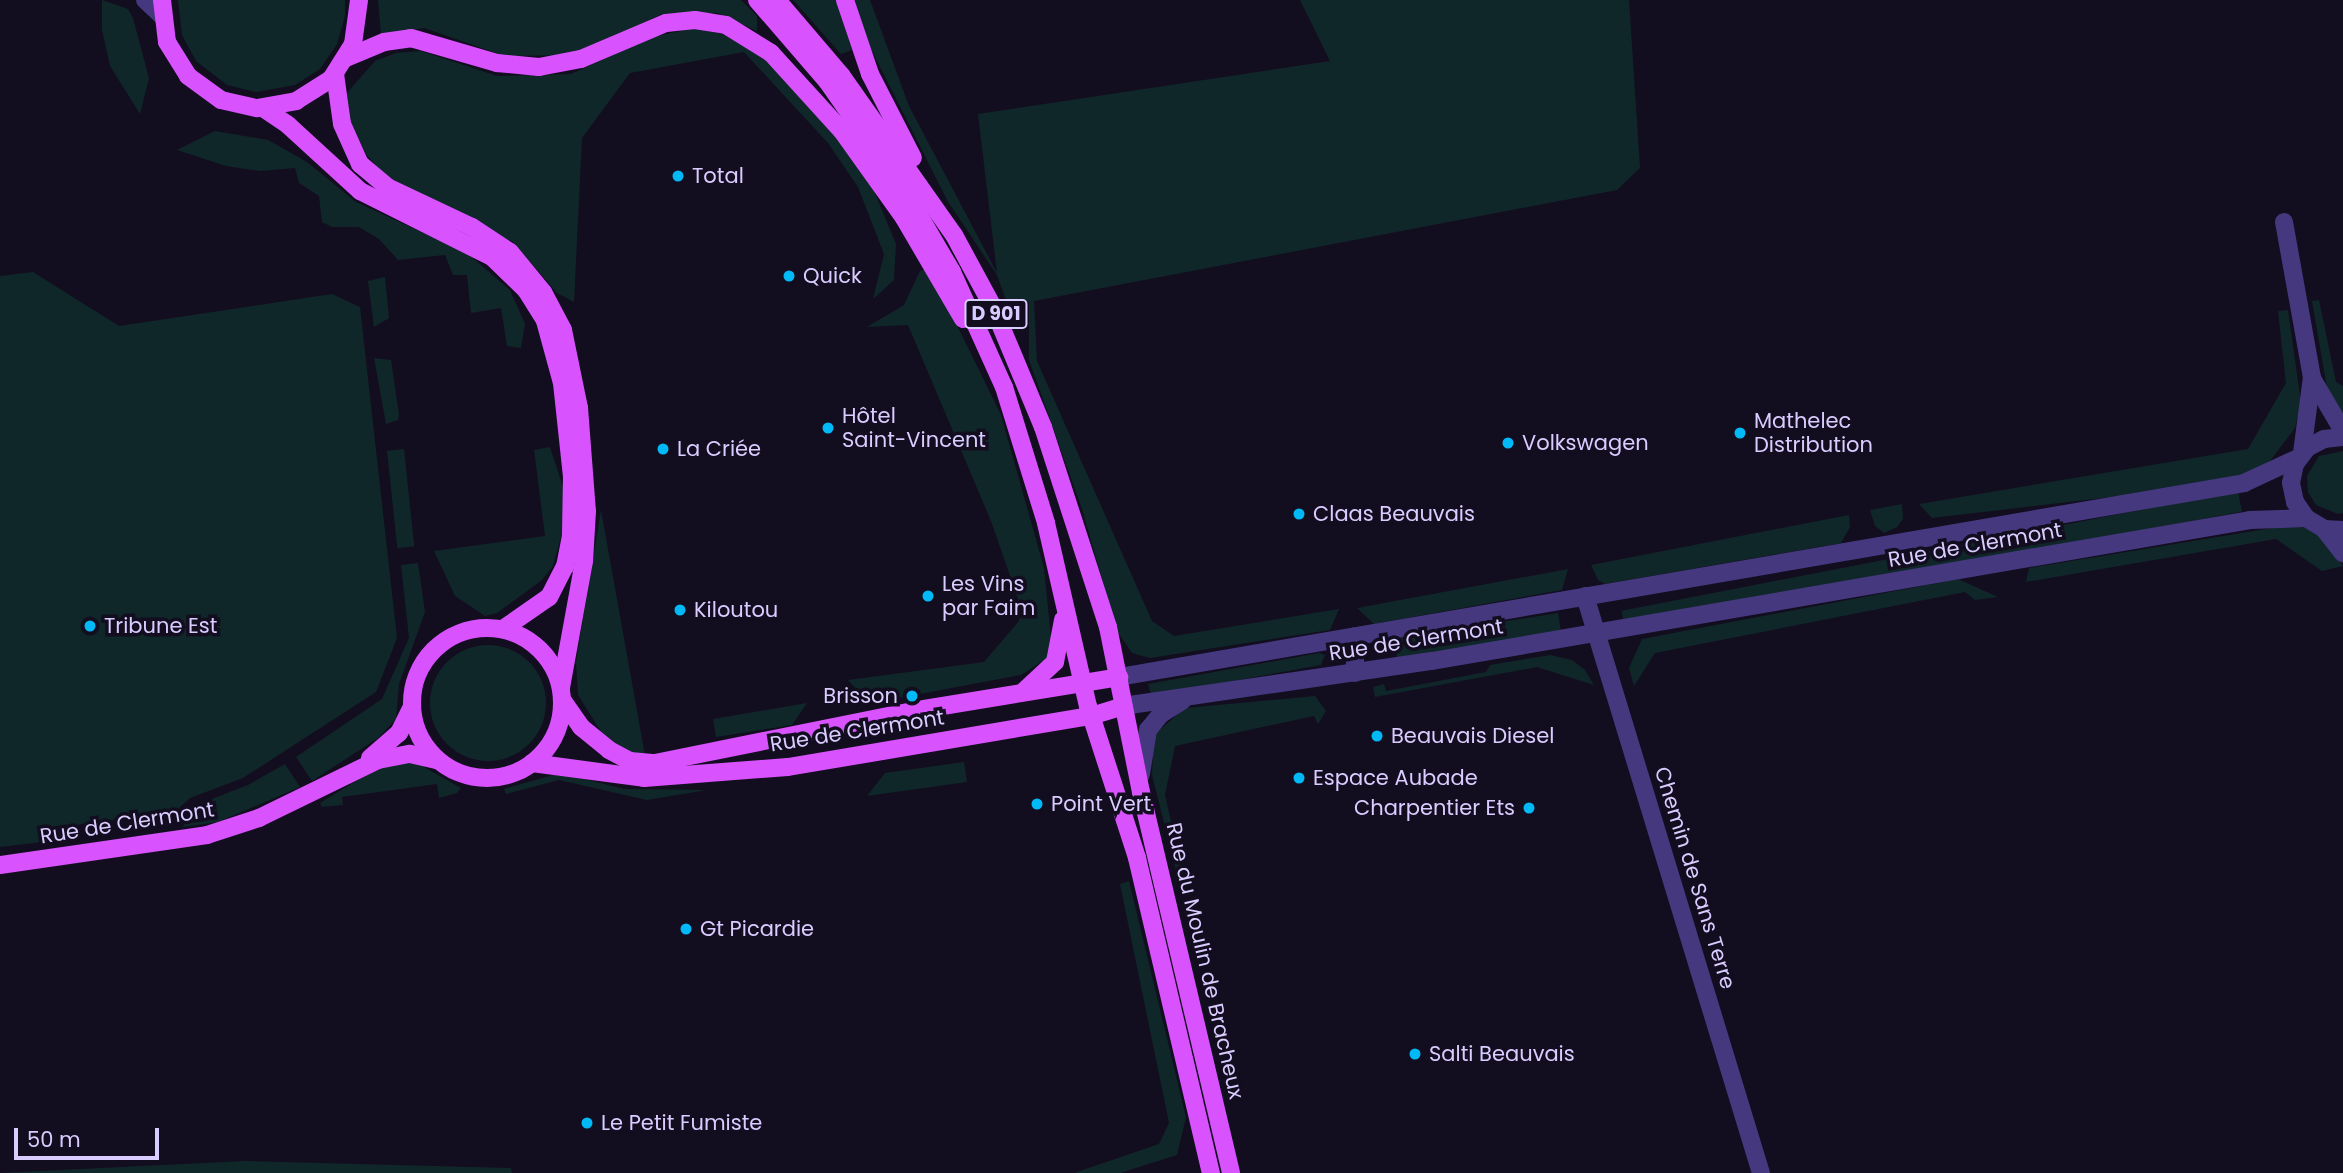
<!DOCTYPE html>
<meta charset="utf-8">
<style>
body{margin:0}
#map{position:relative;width:2343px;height:1173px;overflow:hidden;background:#130d20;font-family:Poppins,sans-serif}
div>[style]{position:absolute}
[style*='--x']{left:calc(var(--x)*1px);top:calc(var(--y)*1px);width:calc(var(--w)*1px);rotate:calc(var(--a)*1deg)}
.green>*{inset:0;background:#10272a;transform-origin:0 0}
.round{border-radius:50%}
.minor>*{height:18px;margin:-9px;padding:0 9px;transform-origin:9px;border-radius:9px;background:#45387f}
.major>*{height:18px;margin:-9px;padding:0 9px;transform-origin:9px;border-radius:9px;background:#d853fe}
.major>.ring{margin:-9px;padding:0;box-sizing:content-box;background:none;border:18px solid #d853fe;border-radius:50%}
.dots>*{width:19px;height:19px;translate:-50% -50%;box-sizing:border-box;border:4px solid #130d20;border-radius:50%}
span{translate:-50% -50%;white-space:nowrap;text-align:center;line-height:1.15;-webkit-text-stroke:7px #130d20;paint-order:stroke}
.shield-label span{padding:2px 5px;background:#130d20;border:2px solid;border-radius:5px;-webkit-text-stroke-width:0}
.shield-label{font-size:19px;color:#d9ccff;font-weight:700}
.poi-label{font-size:21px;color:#d9ccff}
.left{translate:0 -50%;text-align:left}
.right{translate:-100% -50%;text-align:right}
.street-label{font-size:21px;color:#d9ccff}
.scale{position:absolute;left:14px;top:1128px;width:145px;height:32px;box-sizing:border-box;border:4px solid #d9ccff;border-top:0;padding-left:9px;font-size:21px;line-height:24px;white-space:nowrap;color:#d9ccff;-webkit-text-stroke:5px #130d20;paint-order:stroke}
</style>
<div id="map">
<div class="green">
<i style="clip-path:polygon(102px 0,128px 9px,133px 18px,149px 78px,140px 114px,110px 66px,102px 30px)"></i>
<i style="clip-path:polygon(178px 0,345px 0,345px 16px,337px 44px,320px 69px,295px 85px,256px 92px,227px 85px,196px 61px,182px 35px)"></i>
<i style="clip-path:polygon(378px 0,741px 0,757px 16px,757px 31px,718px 13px,662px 14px,575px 55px,505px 56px,424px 28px,381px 35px)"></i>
<i style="clip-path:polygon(793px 0,836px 0,852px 50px,841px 54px)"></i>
<i style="clip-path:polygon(855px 0,870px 0,909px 106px,997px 273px,978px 114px,1330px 61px,1300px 0,1629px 0,1640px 168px,1617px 190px,1034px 301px,1037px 361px,1152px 621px,1174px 636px,1339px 609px,1330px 630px,1150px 658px,1132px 653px,1117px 631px,1082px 509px,1029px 360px,1029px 302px,1008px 306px,997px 275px,947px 200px,863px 33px)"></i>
<i style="clip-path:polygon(695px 28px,726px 35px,758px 49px,834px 129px,872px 186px,896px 244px,894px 280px,873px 299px,884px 254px,858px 187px,828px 143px,744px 52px,630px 73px,582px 138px,574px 302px,557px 293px,513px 242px,384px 175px,366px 154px,350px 120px,347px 93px,375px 61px,396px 53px,421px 51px,497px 76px,571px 74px,652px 37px)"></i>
<i style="clip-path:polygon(215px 131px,268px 140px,307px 162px,356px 202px,467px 253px,510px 290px,525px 324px,521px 348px,507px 346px,501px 308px,471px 313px,467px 275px,453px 275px,445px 255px,398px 260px,379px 239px,359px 227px,332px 227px,322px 222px,319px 196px,299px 183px,295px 168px,260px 171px,226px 166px,177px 150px)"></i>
<i style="clip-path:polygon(929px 268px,1001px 415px,1044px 568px,1052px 648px,1049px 657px,1021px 675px,888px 700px,863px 697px,848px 680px,984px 662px,1019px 621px,1018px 599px,991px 521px,908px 325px,867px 327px,904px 305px,920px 271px)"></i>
<i style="clip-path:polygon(33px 272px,119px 326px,332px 294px,360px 307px,397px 638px,376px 692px,243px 778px,190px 798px,176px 811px,80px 824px,59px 840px,0 847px,0 276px)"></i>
<i style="clip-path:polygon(385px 277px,389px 318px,374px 327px,368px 281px)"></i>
<i style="clip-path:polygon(2319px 300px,2336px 382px,2343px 386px,2343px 418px,2327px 388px,2312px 301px)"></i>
<i style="clip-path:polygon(2288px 310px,2301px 403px,2295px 428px,2267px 465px,2249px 474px,2137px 494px,1932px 518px,1919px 504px,2248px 449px,2286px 383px,2278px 311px)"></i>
<i style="clip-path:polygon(374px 358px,391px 360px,399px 415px,398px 420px,386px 424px)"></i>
<i style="clip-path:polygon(550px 447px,563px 487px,566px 519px,553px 566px,542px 580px,497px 613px,485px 616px,455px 596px,434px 551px,545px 536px,534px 450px)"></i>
<i style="left:404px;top:449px;width:98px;height:17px;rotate:84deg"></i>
<i style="clip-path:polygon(2343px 451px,2343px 513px,2338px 514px,2316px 505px,2308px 492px,2307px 476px,2319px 456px)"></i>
<i style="left:2238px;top:491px;width:21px;height:628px;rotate:79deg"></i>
<i style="clip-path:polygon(1902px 504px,1903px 519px,1897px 527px,1884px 533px,1875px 526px,1870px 510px)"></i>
<i style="clip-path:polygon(601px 510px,646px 761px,607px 741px,578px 695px,576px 662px)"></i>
<i style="clip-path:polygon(1849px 515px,1850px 527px,1841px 543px,1605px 584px,1598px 580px,1591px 565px)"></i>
<i style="clip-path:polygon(2284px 526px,2310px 528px,2331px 547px,2343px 566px,2322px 571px,2276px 539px,2026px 582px,2029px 568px)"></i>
<i style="clip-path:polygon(418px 563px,425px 612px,399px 684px,396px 719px,378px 738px,312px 781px,296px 757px,382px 699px,409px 638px,401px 565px)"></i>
<i style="clip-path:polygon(1568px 569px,1562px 590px,1374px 624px,1357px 608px)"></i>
<i style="clip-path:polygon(1958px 579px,1998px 597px,1975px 600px,1965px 592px,1655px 653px,1634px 686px,1629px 668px,1642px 639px)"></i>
<i style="left:1558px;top:613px;width:20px;height:166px;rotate:81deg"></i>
<i class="round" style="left:430px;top:645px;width:116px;height:116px"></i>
<i style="clip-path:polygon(1319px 653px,1325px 655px,1321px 665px,1222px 683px,1151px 695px,1148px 684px)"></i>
<i style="clip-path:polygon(1550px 655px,1572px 660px,1585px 670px,1594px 685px,1537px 667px,1375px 697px,1373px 687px,1384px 684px,1386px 691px,1486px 672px,1490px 665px)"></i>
<i style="clip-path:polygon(1315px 696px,1326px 711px,1318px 724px,1314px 716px,1175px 746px,1165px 795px,1183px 873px,1177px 874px,1152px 775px,1154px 735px,1185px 708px)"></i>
<i style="clip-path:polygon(807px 703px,792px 725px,716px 737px,713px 719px)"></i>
<i style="clip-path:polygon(415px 762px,461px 788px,457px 793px,439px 798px,437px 784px,342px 797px,343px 805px,322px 807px,320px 803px,366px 775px,395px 763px)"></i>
<i style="clip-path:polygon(964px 762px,967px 782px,867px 796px,885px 773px)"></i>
<i style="clip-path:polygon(285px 764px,300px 787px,218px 822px,183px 827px,191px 807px,248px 785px)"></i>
<i style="clip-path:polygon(560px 773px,624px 789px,707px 790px,647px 800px,559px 780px,506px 794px,504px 789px)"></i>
<i style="clip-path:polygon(1129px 881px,1186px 1117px,1177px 1155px,1120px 1173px,1074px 1173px,1159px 1144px,1169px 1123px,1120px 884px)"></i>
<i style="clip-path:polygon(244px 1161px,511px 1168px,512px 1173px,0 1173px)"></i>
</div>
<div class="minor">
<i style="--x:145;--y:0;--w:23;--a:43"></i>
<i style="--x:2284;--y:222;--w:158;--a:79.8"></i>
<i style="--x:2312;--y:377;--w:77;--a:97.5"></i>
<i style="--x:2313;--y:380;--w:59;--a:59.5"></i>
<i style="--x:2343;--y:437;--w:19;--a:174"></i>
<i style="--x:2324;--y:439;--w:19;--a:152"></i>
<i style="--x:2307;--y:448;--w:20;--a:127"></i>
<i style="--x:2295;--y:464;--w:19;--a:102"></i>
<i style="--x:2291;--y:483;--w:19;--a:78"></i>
<i style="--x:2295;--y:502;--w:19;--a:55"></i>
<i style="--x:2306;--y:518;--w:21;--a:31"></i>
<i style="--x:2324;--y:529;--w:19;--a:3"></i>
<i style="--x:2324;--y:529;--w:31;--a:52"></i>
<i style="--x:1585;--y:596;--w:603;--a:73.04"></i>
<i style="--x:1355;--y:673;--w:37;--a:-90"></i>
<i style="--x:1119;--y:677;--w:1142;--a:-9.78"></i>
<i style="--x:2244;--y:483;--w:60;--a:-24.8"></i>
<i style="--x:1123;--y:706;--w:312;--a:-8.3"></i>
<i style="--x:1432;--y:661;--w:830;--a:-9.78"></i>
<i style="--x:2250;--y:520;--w:56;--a:-2"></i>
<i style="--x:1141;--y:774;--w:45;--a:-81"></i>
<i style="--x:1148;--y:730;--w:21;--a:-51"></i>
<i style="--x:1161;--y:714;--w:25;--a:-32"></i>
</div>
<div class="major">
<i style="--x:162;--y:0;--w:42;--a:83.2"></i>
<i style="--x:167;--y:42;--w:40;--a:58"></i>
<i style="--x:188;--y:76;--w:41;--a:36"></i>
<i style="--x:221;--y:100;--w:37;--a:13"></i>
<i style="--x:257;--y:108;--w:40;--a:-10"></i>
<i style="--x:296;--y:101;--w:41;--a:-32.2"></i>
<i style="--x:331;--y:79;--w:41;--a:-57.8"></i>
<i style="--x:353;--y:44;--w:44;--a:-82.2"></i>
<i style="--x:757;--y:0;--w:107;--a:49.2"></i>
<i style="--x:827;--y:81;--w:145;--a:55.1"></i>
<i style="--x:910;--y:200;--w:83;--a:59.7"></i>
<i style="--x:952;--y:272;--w:126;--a:65.7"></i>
<i style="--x:1004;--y:387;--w:142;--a:72.8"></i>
<i style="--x:1046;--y:523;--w:188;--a:77.1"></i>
<i style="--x:1088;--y:706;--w:160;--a:72.1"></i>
<i style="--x:1137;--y:858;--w:324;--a:76.8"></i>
<i style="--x:777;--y:0;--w:99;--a:49.5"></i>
<i style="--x:841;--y:75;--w:196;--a:54.8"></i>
<i style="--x:954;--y:235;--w:82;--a:61.6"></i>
<i style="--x:993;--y:307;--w:130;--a:67.4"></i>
<i style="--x:1043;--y:427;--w:210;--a:72"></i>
<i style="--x:1108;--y:627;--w:168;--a:78.7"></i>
<i style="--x:1141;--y:792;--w:391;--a:76.7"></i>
<i style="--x:845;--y:0;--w:78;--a:71.3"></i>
<i style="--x:870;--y:74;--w:94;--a:62.9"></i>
<i style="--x:346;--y:58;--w:41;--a:-22.8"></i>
<i style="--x:384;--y:42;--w:27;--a:-8"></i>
<i style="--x:411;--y:38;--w:90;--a:16.2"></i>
<i style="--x:497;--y:63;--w:42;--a:5.4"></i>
<i style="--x:539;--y:67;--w:43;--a:-10.8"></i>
<i style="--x:581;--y:59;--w:92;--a:-23"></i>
<i style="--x:666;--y:23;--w:29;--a:-6"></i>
<i style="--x:695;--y:20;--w:31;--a:9"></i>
<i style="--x:726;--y:25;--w:53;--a:31.9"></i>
<i style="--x:771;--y:53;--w:105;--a:47.7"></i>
<i style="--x:842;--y:131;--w:107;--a:54.5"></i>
<i style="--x:904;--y:218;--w:117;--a:59.7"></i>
<i style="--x:335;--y:74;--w:50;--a:82"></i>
<i style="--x:342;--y:124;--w:44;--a:65.8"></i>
<i style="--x:360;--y:164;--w:35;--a:40"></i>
<i style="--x:387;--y:187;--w:94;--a:25.2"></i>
<i style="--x:472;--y:227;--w:45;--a:33.3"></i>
<i style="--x:510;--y:252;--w:52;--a:50.5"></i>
<i style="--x:543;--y:292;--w:43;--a:62.2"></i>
<i style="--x:563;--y:330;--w:80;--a:78.4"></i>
<i style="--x:579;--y:408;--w:103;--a:85.6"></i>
<i style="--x:587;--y:511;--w:50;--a:93.4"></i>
<i style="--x:584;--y:561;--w:128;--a:100.3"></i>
<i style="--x:263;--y:108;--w:30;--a:34"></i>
<i style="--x:288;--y:125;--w:98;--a:42.5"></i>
<i style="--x:360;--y:191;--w:148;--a:26.6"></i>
<i style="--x:492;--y:257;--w:47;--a:44.1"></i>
<i style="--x:526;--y:290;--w:36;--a:58"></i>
<i style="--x:545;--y:321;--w:64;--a:74.7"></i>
<i style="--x:562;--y:383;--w:94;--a:83.9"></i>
<i style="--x:572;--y:476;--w:60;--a:91"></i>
<i style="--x:571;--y:536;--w:31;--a:101"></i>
<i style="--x:565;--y:566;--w:35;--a:117"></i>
<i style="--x:549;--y:597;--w:56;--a:145.2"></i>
<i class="ring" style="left:412px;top:628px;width:132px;height:132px"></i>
<i style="--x:1025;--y:690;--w:41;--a:-43"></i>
<i style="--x:1055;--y:662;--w:43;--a:-79.2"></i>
<i style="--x:563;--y:701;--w:32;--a:55"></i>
<i style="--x:581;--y:727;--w:36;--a:39"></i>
<i style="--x:609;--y:750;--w:24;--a:28"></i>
<i style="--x:630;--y:761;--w:25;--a:5"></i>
<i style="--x:655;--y:763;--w:268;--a:-11.4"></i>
<i style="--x:918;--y:710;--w:204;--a:-9.3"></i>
<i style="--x:370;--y:758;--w:38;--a:-41"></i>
<i style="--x:399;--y:733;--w:28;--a:-64"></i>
<i style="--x:532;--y:763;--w:113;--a:7.6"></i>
<i style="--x:644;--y:778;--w:144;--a:-4.4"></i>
<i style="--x:788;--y:767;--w:307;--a:-9.6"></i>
<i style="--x:1091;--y:716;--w:34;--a:-17"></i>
<i style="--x:0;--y:865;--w:209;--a:-8.2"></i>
<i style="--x:207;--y:835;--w:55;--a:-18.1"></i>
<i style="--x:259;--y:818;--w:132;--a:-26"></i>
<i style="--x:378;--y:760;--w:33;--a:-11"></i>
<i style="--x:410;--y:754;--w:28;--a:13"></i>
</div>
<div class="dots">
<i style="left:678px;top:176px;background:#01b9f6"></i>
<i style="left:789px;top:276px;background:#01b9f6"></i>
<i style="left:828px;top:428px;background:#01b9f6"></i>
<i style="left:1740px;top:433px;background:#01b9f6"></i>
<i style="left:1508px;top:443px;background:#01b9f6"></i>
<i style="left:663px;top:449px;background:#01b9f6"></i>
<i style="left:1299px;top:514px;background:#01b9f6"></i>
<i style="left:928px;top:596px;background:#01b9f6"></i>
<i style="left:680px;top:610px;background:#01b9f6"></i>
<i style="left:90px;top:626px;background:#01b9f6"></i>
<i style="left:912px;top:696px;background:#01b9f6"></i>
<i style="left:1377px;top:736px;background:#01b9f6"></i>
<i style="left:1299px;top:778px;background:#01b9f6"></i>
<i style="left:1037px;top:804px;background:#01b9f6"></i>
<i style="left:1529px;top:808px;background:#01b9f6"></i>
<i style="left:686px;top:929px;background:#01b9f6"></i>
<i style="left:1415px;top:1054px;background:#01b9f6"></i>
<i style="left:587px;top:1123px;background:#01b9f6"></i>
</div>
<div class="shield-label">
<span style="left:996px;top:314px">D 901</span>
</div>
<div class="poi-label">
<span class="left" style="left:692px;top:176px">Total</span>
<span class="left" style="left:803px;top:276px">Quick</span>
<span class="left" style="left:842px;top:428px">Hôtel<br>Saint-Vincent</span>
<span class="left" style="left:1754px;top:433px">Mathelec<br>Distribution</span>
<span class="left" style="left:1522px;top:443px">Volkswagen</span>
<span class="left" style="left:677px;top:449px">La Criée</span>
<span class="left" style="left:1313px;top:514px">Claas Beauvais</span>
<span class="left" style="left:942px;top:596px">Les Vins<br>par Faim</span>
<span class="left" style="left:694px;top:610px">Kiloutou</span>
<span class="left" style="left:104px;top:626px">Tribune Est</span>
<span class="right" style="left:898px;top:696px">Brisson</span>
<span class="left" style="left:1391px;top:736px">Beauvais Diesel</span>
<span class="left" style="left:1313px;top:778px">Espace Aubade</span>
<span class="left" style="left:1051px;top:804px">Point Vert</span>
<span class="right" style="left:1515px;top:808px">Charpentier Ets</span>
<span class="left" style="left:700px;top:929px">Gt Picardie</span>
<span class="left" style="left:1429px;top:1054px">Salti Beauvais</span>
<span class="left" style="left:601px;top:1123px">Le Petit Fumiste</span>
</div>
<div class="street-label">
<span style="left:1975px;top:545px;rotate:-10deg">Rue de Clermont</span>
<span style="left:1416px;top:640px;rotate:-9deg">Rue de Clermont</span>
<span style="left:857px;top:731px;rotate:-9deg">Rue de Clermont</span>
<span style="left:127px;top:823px;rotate:-9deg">Rue de Clermont</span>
<span style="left:1695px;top:878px;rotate:73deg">Chemin de Sans Terre</span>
<span style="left:1205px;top:961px;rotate:77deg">Rue du Moulin de Bracheux</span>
</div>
<div class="scale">50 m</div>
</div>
